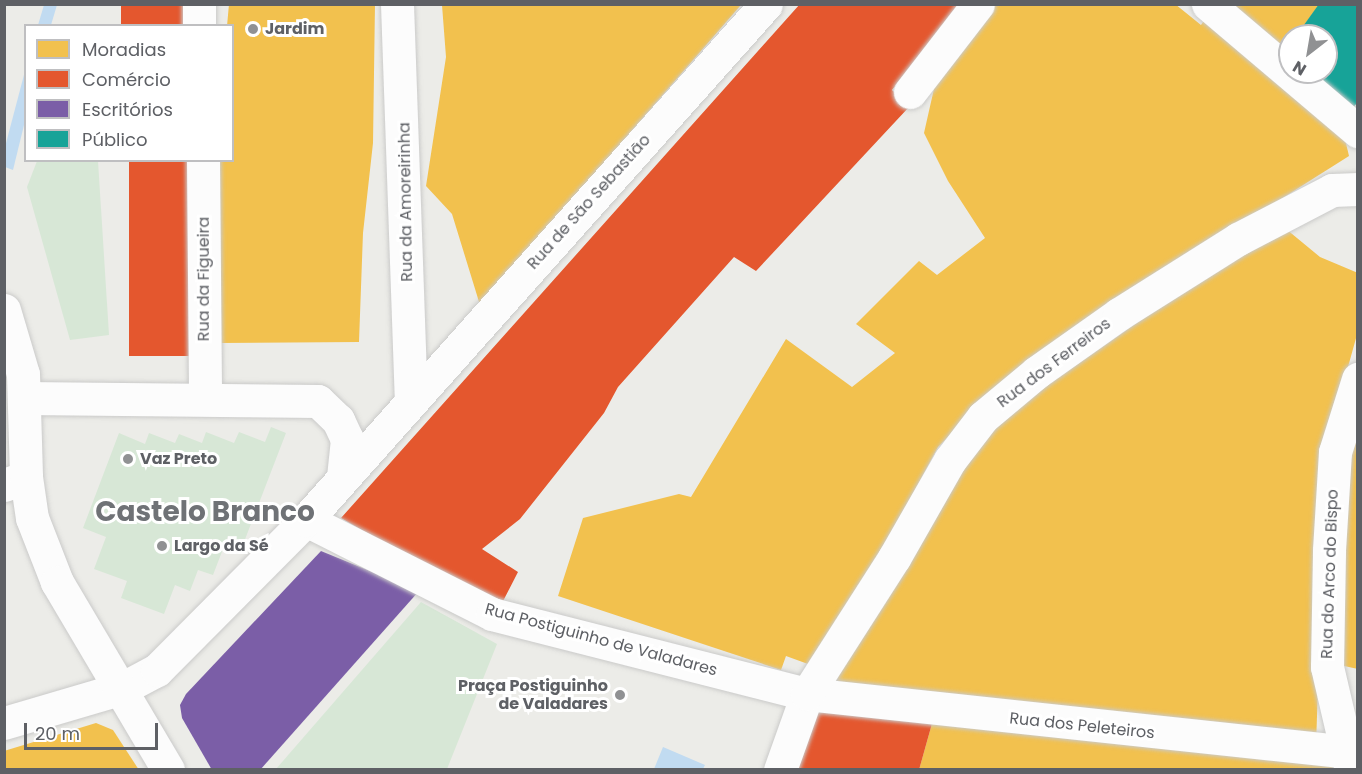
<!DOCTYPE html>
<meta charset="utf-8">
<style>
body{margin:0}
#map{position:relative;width:1362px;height:774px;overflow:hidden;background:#ecece8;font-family:Poppins,sans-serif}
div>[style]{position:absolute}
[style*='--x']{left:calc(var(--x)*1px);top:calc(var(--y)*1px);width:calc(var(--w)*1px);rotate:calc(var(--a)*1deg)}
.green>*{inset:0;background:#d7e7d6}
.water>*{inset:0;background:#c1dbf1}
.homes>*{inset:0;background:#f2c14e}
.shops>*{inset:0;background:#e4572e;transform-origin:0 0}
.offices>*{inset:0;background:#7b5ea7}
.public>*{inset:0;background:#17a398}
.roads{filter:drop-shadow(0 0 2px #cacac9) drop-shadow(0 0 2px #cacac9)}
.minor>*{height:33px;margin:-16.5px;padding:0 16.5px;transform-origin:16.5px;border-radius:16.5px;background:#fcfcfc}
.secondary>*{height:33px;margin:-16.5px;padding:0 16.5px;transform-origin:16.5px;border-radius:16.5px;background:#fcfcfc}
.dots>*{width:16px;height:16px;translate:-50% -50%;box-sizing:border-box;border:3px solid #fff;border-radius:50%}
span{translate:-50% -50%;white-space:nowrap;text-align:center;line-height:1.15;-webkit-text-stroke:6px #fff;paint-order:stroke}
.poi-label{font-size:16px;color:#5e6065;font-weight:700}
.left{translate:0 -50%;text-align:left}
.right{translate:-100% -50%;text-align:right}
.street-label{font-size:16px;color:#5e6065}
.town-label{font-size:28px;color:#6f7276;font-weight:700}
.frame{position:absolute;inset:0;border:6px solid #5e6065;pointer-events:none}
.legend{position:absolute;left:24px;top:24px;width:210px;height:138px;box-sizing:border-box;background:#fff;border:2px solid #bfbfc1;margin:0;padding:8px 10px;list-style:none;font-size:18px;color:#5e6065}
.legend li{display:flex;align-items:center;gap:12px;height:30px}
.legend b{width:30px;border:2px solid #bfbfc1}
.north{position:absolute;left:1278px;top:24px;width:60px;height:60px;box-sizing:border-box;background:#fff;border:2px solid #bfbfc1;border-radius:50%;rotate:211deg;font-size:16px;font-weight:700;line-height:24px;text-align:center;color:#5e6065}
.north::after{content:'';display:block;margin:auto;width:21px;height:27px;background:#909193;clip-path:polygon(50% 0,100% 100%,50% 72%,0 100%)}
.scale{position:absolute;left:24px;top:723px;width:134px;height:27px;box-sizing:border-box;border:3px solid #5e6065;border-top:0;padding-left:8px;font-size:18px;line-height:21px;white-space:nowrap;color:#5e6065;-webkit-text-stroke:4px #fff;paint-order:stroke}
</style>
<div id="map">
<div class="green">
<i style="clip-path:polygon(37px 161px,98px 161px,109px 335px,70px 340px,27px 187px)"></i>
<i style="clip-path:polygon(271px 427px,286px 433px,244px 542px,228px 536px,213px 575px,198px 570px,190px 591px,175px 585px,164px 614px,121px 598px,127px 581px,94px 569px,106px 537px,83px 528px,119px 433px,145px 444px,149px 433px,175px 443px,179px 434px,202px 443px,206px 432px,234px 443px,239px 432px,265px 442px)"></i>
<i style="clip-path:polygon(421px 602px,497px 644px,447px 769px,276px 769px)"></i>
</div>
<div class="water">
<i style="clip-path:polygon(44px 5px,57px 5px,51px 25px,38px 25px)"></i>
<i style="clip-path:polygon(25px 71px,25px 121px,13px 170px,5px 167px,5px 147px)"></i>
<i style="clip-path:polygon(663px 747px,705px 765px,703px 769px,654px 769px)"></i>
</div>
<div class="homes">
<i style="clip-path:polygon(229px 4px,375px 4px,373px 143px,363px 233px,359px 342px,220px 343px,217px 221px,220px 160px,232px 160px,232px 26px,227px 26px)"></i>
<i style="clip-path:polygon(986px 4px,1175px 4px,1201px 25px,1206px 18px,1345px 139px,1349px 156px,1221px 237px,994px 391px,938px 447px,819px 668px,786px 656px,781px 670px,558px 596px,583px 518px,679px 494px,691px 497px,786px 339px,852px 387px,895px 353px,856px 324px,919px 261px,937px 275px,985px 238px,948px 181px,924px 133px,938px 71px)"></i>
<i style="clip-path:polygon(442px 5px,741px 5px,480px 305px,452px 214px,426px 186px,446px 57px)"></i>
<i style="clip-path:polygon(1232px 5px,1319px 5px,1296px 36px,1290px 36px,1290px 44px,1283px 54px)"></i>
<i style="clip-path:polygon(1280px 224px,1320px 257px,1358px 273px,1358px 331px,1326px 446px,1316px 746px,827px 684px,981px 431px)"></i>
<i style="clip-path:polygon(1358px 417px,1358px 669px,1335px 664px,1340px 511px)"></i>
<i style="clip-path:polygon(933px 720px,1340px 766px,1340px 770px,919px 770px)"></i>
<i style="clip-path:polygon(96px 723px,113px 730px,139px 770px,4px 770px,4px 751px)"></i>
</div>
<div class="shops">
<i style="left:121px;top:4px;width:69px;height:22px"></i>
<i style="clip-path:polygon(800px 4px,961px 4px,892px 90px,909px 107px,756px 271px,734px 257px,618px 387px,604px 413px,520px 519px,482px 549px,518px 572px,499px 609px,341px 518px)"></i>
<i style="left:129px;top:160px;width:61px;height:196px"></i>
<i style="clip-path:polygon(813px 706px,933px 720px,919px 770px,793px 770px)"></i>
</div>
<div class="offices">
<i style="clip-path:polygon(321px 551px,419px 591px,260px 770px,212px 770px,182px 718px,180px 705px,186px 694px)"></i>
</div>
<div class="public">
<i style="clip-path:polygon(1319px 4px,1358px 4px,1358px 102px,1349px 112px,1303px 72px,1326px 72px,1326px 36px,1296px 36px)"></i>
</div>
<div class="roads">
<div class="minor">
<i style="--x:199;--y:4;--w:22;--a:90"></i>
<i style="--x:397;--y:4;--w:396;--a:88"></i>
<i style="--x:1208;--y:4;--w:197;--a:40.3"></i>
<i style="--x:910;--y:92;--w:111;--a:-52.3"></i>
<i style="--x:203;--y:160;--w:237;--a:89.5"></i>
<i style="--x:24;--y:398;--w:294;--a:0.6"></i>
<i style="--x:318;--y:401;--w:28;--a:44"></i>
<i style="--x:338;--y:420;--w:21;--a:65"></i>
<i style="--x:347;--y:439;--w:36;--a:96"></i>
<i style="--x:4;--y:485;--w:23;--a:-20"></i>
<i style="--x:306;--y:520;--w:208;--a:26.8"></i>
<i style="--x:492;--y:614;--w:325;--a:14.3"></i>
<i style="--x:807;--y:694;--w:554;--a:6.11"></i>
<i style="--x:4;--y:723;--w:124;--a:-16.4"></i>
<i style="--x:123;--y:688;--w:38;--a:-28"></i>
<i style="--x:157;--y:670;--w:211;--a:-45.2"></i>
<i style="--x:306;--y:520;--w:691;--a:-48.28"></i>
<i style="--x:780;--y:770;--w:81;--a:-70.4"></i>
<i style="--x:807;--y:694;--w:161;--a:-57.4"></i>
<i style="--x:894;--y:558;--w:113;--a:-60.3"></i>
<i style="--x:950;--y:460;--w:54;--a:-52.5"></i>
<i style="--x:983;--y:417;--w:70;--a:-39.8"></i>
<i style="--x:1037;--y:372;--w:100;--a:-35.3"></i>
<i style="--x:1119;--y:314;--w:141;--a:-32.2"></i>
<i style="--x:1238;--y:239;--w:106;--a:-27.5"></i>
<i style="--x:1332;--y:190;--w:26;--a:-2"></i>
<i style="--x:1351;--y:770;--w:106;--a:-103.1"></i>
<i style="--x:1327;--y:667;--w:117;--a:-89"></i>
<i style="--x:1329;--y:550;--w:98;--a:-86.5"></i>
<i style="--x:1335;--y:452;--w:77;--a:-72.5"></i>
</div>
<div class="secondary">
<i style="--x:4;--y:310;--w:67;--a:73.5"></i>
<i style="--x:23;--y:374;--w:103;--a:88.3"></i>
<i style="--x:26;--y:477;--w:41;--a:81.7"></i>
<i style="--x:32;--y:518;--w:69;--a:68.7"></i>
<i style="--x:57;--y:582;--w:218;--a:59.4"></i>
</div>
</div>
<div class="dots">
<i style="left:253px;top:29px;background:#909193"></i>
<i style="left:128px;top:459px;background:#909193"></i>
<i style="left:162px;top:546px;background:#909193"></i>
<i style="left:620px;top:695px;background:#909193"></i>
</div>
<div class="poi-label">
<span class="left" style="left:265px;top:29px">Jardim</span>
<span class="left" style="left:140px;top:459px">Vaz Preto</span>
<span class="left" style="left:174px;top:546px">Largo da Sé</span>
<span class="right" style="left:608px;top:695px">Praça Postiguinho<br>de Valadares</span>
</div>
<div class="street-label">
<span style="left:406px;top:202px;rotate:-91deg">Rua da Amoreirinha</span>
<span style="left:589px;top:202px;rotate:-48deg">Rua de São Sebastião</span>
<span style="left:204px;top:279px;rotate:-90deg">Rua da Figueira</span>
<span style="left:1054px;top:363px;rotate:-37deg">Rua dos Ferreiros</span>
<span style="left:1330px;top:574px;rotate:-88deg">Rua do Arco do Bispo</span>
<span style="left:601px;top:640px;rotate:15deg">Rua Postiguinho de Valadares</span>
<span style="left:1082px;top:726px;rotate:6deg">Rua dos Peleteiros</span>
</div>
<div class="town-label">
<span style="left:205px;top:512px">Castelo Branco</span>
</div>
<div class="frame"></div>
<ul class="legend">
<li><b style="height:16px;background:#f2c14e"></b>Moradias</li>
<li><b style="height:16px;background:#e4572e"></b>Comércio</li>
<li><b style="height:16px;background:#7b5ea7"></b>Escritórios</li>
<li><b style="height:16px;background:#17a398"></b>Público</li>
</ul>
<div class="north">N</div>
<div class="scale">20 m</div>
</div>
